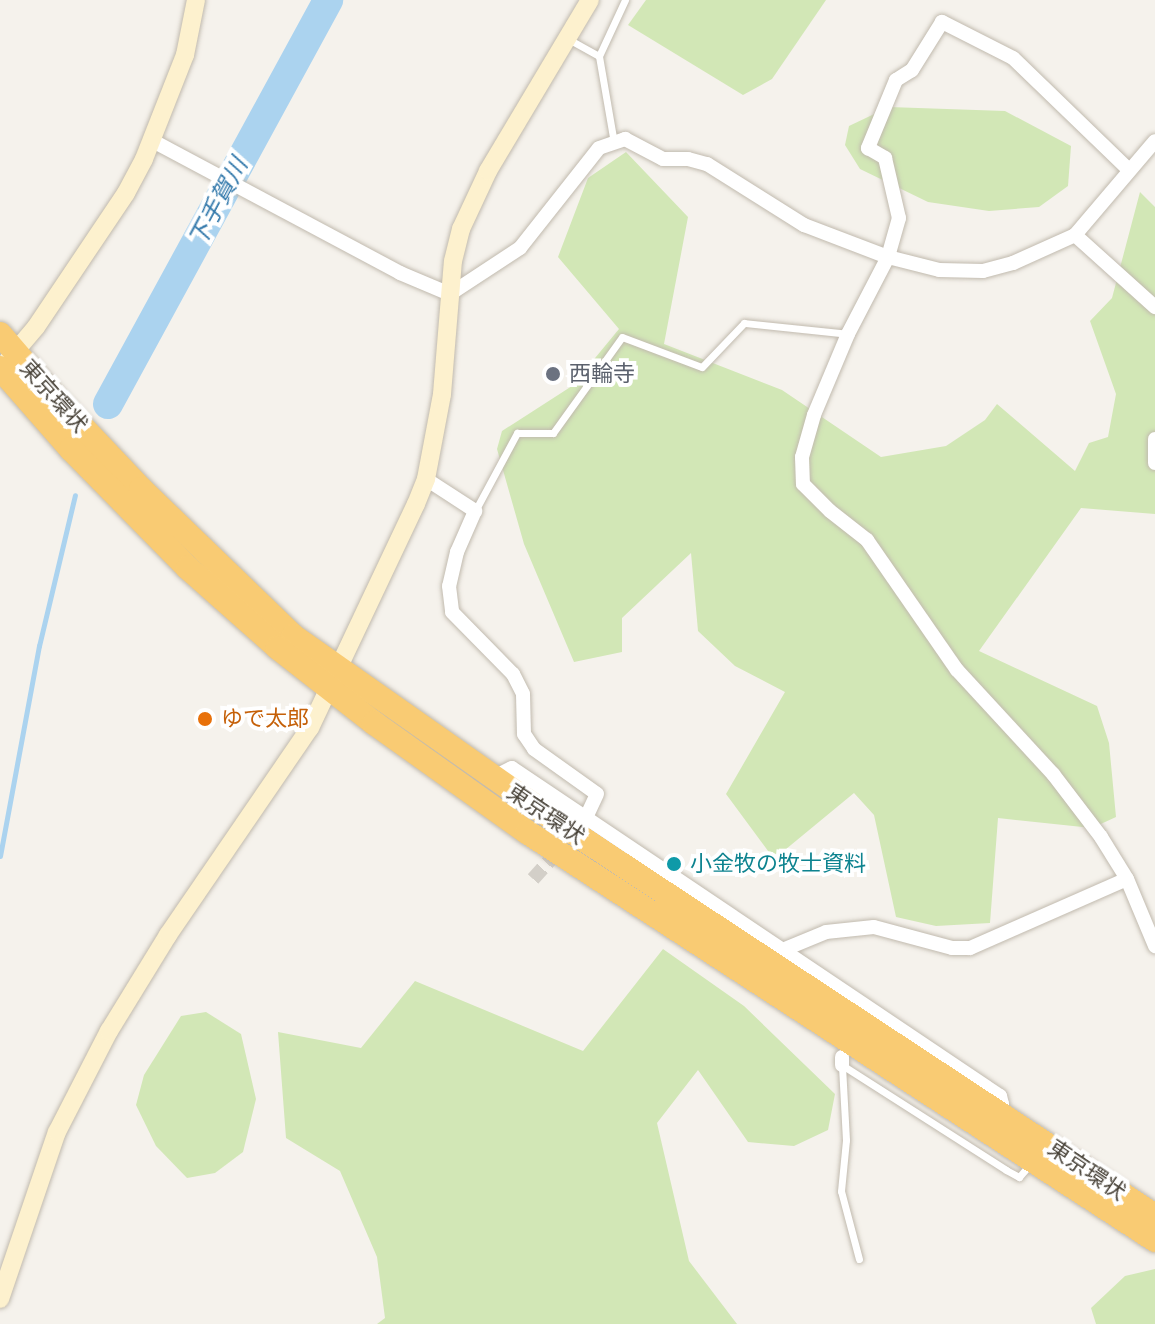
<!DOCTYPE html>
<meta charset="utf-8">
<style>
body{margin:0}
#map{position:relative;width:1155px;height:1324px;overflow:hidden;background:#f5f2ec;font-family:"Space Grotesk","Noto Sans JP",sans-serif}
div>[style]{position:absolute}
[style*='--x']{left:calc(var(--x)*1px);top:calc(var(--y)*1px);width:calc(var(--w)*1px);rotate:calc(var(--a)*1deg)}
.green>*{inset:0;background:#d2e7b6}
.stream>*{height:5px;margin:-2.5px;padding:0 2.5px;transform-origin:2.5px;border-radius:2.5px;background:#abd3ef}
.river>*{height:30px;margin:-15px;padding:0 15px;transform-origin:15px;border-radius:15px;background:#abd3ef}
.street-tunnel>*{height:14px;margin-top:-7px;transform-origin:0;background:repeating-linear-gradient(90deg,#d3cfc8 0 14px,transparent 0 21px)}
.roads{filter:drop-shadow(0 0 2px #c1baae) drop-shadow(0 0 2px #c1baae)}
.lane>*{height:7px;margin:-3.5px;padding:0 3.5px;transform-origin:3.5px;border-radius:3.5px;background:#fff}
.street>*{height:14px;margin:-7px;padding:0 7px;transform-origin:7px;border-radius:7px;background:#fff}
.secondary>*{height:18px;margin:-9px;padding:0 9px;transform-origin:9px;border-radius:9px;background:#fdf1ce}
.highway>*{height:24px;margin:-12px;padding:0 12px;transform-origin:12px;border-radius:12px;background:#f9cb73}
.dots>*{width:22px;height:22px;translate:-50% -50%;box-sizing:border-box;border:4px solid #fff;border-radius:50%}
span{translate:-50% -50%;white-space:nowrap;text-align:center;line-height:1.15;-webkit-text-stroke:8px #fff;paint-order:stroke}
.worship-label{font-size:22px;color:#5b616d}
.left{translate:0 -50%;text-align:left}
.street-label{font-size:22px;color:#494339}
.food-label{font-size:22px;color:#c56008}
.culture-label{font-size:22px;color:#0d838f}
.water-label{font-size:24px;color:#3379ab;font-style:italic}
</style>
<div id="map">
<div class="green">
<i style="clip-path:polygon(646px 0,826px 0,772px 79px,743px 95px,628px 25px)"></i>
<i style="clip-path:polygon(889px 107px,1005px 111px,1071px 146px,1068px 186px,1039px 207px,989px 211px,928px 202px,860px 169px,845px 145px,849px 126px)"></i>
<i style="clip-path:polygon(626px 152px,688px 217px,664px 344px,782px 390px,881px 457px,946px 446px,985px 420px,997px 404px,1075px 471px,1089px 443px,1108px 437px,1116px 394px,1090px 321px,1112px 298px,1140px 192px,1155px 207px,1155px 514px,1081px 508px,979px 651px,1097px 706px,1109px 743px,1116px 817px,1092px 828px,998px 818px,990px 923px,936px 926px,896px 917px,874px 815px,854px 793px,774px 859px,726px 794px,785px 692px,735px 666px,698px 631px,691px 553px,622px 618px,622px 652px,574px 662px,524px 544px,497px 449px,502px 431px,572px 386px,619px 329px,558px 257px,588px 178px)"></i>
<i style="clip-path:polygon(663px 949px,744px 1006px,835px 1094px,828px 1130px,794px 1146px,748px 1142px,698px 1070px,657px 1123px,689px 1261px,737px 1324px,377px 1324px,385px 1318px,377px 1257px,340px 1171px,286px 1138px,278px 1032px,361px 1048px,415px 981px,583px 1051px)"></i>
<i style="clip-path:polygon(206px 1012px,241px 1034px,256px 1099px,243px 1152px,215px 1173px,187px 1178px,156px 1146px,136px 1105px,144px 1075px,181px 1016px)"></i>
<i style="clip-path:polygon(1155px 1269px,1155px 1324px,1096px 1324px,1091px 1308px,1125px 1276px)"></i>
</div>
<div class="stream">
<i style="--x:0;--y:856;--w:214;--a:-79.5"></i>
<i style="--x:39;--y:646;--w:155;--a:-76.6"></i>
</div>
<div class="river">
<i style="--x:108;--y:404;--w:460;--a:-61.4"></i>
</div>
<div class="street-tunnel">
<i style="--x:533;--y:879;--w:40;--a:-48"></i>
</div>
<div class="roads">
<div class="lane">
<i style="--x:570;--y:40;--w:33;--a:29"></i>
<i style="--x:614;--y:143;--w:88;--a:-99.8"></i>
<i style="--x:599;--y:56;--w:62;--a:-65.1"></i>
<i style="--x:475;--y:511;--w:89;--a:-61.7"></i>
<i style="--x:517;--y:433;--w:36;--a:0"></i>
<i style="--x:553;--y:433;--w:118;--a:-54.3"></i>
<i style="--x:622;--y:337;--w:85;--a:20.6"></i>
<i style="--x:702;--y:367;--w:61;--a:-46.3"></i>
<i style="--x:744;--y:323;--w:105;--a:6"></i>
<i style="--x:859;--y:1259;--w:70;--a:-104.8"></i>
<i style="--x:841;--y:1191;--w:51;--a:-84.4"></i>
<i style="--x:846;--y:1140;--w:75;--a:-93.1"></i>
<i style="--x:842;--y:1065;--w:195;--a:32.6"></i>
<i style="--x:1006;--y:1170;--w:15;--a:28"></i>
<i style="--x:1019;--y:1177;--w:18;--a:-49"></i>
</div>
<div class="street">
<i style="--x:153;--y:141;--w:280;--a:28.1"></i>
<i style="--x:400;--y:273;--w:54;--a:22.8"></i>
<i style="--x:450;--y:294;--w:84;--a:-33.3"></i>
<i style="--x:520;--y:248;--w:127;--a:-51.7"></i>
<i style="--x:599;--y:148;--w:28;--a:-19"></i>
<i style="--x:625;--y:139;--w:43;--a:27.8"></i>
<i style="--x:663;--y:159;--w:25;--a:0"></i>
<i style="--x:688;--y:159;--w:20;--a:15"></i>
<i style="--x:707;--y:164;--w:115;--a:32.2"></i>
<i style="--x:804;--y:225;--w:90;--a:20.9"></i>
<i style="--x:888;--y:257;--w:53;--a:14.3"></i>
<i style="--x:939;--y:270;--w:44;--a:1.3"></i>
<i style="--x:983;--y:271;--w:31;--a:-15"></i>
<i style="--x:1013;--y:263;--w:68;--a:-24.3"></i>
<i style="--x:1075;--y:235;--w:123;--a:-49.6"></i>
<i style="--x:1129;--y:170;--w:161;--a:-136"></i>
<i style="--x:1013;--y:58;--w:80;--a:-153.1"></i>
<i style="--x:942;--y:22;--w:57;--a:122"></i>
<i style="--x:912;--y:70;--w:19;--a:148"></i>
<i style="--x:896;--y:80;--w:74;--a:112.4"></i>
<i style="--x:868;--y:148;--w:20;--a:30"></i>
<i style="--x:885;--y:158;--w:62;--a:76.9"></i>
<i style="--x:899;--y:218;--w:41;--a:105.8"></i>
<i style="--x:888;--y:257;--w:87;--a:117.5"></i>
<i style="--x:848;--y:334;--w:88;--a:112.8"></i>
<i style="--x:814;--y:415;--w:44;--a:105.9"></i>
<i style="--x:802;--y:457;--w:27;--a:88"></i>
<i style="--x:803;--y:484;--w:38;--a:45"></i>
<i style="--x:830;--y:511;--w:47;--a:38.1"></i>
<i style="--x:867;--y:540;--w:158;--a:55.3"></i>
<i style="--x:957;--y:670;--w:142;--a:47.3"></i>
<i style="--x:1053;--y:774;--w:79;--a:52.7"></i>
<i style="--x:1101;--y:837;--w:49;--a:58.2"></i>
<i style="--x:1127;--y:879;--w:73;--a:67.3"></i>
<i style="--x:1075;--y:235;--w:108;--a:42"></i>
<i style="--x:1155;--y:439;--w:24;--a:90"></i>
<i style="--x:426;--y:479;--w:59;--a:33.1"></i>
<i style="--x:475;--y:511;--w:45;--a:113.7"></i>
<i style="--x:457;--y:552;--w:35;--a:103"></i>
<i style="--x:449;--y:586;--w:26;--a:83"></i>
<i style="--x:452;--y:612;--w:87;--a:45.5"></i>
<i style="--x:513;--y:674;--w:22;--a:63"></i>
<i style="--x:523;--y:694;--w:40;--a:88.6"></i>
<i style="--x:524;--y:734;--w:18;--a:56"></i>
<i style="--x:534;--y:749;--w:77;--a:35.5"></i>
<i style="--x:597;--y:794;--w:26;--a:115"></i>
<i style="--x:492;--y:778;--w:22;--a:-27"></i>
<i style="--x:512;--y:768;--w:588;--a:33.91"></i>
<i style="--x:1000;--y:1096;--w:8;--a:76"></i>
<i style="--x:1002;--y:1104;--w:8;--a:130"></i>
<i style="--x:785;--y:949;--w:44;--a:-22.5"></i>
<i style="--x:826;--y:932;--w:48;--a:-5.9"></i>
<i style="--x:874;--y:927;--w:81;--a:15.1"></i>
<i style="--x:952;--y:948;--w:18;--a:0"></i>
<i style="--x:970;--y:948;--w:171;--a:-23.7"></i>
<i style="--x:842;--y:1057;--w:8;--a:90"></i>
</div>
<div class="secondary">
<i style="--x:8;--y:360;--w:43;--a:-49.7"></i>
<i style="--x:36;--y:327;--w:161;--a:-56.1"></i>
<i style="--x:126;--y:193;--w:38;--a:-62"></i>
<i style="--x:144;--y:159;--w:112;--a:-68.5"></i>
<i style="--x:185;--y:55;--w:56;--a:-78.7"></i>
<i style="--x:0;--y:1299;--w:176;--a:-71.2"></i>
<i style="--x:57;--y:1132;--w:114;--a:-62.8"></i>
<i style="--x:109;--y:1031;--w:113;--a:-58.4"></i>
<i style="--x:168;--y:935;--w:251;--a:-55.6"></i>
<i style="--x:310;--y:728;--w:248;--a:-64.7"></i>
<i style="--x:416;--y:504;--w:27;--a:-68"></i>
<i style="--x:426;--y:479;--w:86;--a:-79.3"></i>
<i style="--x:442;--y:394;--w:133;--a:-85.3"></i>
<i style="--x:453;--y:261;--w:33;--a:-76"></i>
<i style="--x:461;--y:229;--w:64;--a:-65"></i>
<i style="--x:488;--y:171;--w:199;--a:-59.2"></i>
</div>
<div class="highway">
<i style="--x:0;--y:334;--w:84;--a:49.3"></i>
<i style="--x:55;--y:398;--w:125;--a:46.6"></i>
<i style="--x:141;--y:489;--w:211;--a:44"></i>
<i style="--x:293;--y:636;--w:329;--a:35.1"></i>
<i style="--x:562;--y:825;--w:710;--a:33.4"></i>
<i style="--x:0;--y:368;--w:108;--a:48.8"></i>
<i style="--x:71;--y:449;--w:167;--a:45.5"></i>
<i style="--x:188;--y:568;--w:120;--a:41.6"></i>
<i style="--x:278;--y:648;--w:122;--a:38"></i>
<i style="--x:374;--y:723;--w:188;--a:35.5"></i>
<i style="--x:527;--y:832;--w:749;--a:33.01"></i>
</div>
</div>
<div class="dots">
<i style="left:553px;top:374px;background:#6b7280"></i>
<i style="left:205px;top:719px;background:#e8710a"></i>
<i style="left:674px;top:864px;background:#0f9aa8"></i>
</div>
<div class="worship-label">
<span class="left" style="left:569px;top:374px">西輪寺</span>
</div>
<div class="street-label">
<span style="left:54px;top:396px;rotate:48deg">東京環状</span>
<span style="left:546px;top:814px;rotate:34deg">東京環状</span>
<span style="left:1087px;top:1170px;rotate:34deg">東京環状</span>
</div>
<div class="food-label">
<span class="left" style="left:221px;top:719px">ゆで太郎</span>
</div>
<div class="culture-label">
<span class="left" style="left:690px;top:864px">小金牧の牧士資料</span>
</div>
<div class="water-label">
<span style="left:218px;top:202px;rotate:-62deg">下手賀川</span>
</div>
</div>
